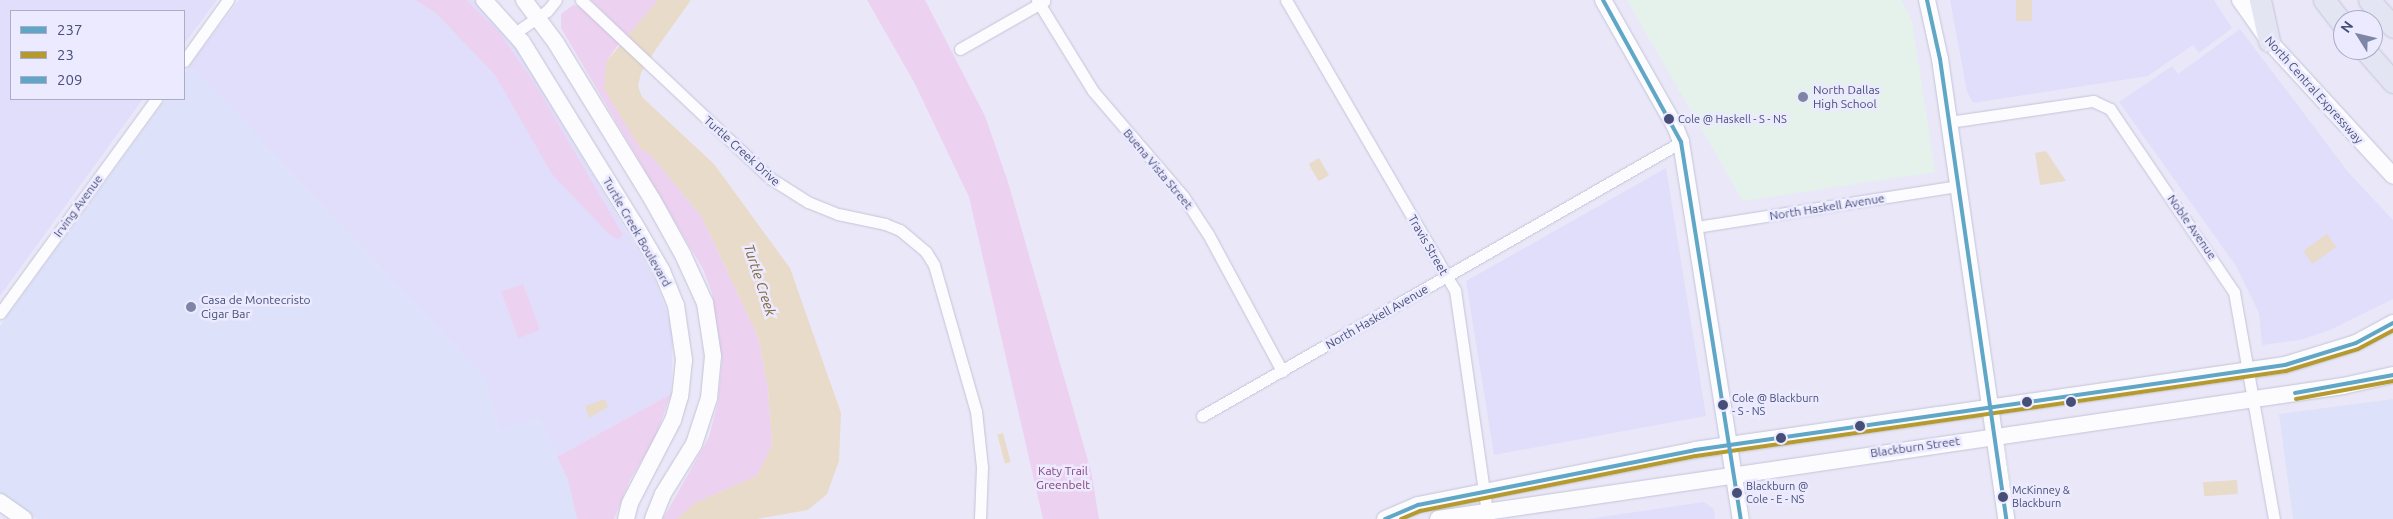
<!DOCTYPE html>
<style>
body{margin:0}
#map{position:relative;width:2393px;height:519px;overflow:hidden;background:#eae8f8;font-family:Ubuntu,sans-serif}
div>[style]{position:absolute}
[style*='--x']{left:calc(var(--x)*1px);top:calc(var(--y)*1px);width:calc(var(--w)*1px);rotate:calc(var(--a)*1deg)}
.residential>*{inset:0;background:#e0defa}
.commercial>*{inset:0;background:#dde1fa}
.education>*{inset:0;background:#e4f2eb}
.green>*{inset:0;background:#ecd1f0;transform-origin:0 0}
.water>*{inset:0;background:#e9dbc9;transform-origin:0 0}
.roads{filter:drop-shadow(0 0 1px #c3c4d7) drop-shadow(0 0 1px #c3c4d7)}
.street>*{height:11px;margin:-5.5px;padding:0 5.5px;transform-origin:5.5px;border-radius:5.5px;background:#fcfcfe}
.secondary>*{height:16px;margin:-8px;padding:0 8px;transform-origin:8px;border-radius:8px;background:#fcfcfe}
.highway>*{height:21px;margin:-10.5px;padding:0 10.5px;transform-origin:10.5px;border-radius:10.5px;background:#e3e6f2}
.tram>*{height:1px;margin:-0.5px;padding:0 0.5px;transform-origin:0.5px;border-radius:0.5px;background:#e0e5e2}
.bus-1>*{height:4px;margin:-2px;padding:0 2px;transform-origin:2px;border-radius:2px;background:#60a6c6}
.bus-2>*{height:4px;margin:-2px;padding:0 2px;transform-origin:2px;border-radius:2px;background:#b59a30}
.bus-3>*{height:4px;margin:-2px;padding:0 2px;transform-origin:2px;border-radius:2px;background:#60a6c6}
.dots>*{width:14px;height:14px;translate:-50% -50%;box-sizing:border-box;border:2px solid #eceaff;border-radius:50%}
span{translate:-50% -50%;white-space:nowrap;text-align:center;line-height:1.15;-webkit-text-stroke:5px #eceaff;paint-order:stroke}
.bus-label{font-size:11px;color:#464f78}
.left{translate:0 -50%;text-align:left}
.poi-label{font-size:12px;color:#464f78}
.street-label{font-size:12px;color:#464f78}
.park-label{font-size:12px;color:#8b427e}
.water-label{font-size:14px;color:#7f6538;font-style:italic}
.legend{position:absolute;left:10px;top:10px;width:175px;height:90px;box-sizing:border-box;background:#eceaff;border:1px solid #aaacc9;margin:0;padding:6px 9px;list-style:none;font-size:15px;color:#464f78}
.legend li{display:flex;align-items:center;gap:10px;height:25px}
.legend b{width:25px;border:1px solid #aaacc9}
.north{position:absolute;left:2333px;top:10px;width:50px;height:50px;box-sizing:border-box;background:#eceaff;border:1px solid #aaacc9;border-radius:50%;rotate:306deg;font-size:14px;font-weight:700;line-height:20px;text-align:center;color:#464f78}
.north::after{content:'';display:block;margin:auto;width:18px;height:22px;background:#7f85a5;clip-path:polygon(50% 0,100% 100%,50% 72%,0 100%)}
</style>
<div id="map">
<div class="residential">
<i style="clip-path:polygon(0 0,217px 0,184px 44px,184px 11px,11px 11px,11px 99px,143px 99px,0 296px)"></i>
<i style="clip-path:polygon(239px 0,474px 0,517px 49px,655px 279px,673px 329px,671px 394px,557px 457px,539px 419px,500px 431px,484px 377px,190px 65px)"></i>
<i style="clip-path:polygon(1950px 0,2214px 0,2232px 28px,2199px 53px,2193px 45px,2148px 76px,1973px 103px,1967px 92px)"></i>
<i style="clip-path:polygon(2240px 29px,2349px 173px,2393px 220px,2393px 299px,2330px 330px,2300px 340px,2262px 345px,2259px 313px,2236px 266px,2119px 102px,2172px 66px,2178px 74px)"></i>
<i style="clip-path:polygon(1666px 168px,1706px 416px,1494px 455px,1466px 281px)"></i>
<i style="clip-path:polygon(1704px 502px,1714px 509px,1715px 519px,1587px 519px)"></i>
</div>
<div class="commercial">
<i style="clip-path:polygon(190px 65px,484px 377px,500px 431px,539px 419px,568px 480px,577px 519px,37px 519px,0 493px,0 326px,166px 99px,184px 99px,184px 74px)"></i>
<i style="clip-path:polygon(2393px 399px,2393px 519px,2293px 519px,2279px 414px)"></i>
</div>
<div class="education">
<i style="clip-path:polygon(1627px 0,1901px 0,1912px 21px,1935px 172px,1743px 201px)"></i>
</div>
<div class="green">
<i style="clip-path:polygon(415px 0,466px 0,499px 32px,535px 84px,623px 235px,618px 239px,609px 234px,552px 174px,495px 75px,435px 12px)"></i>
<i style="clip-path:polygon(591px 0,658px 0,628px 36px)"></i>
<i style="clip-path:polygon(867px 0,925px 0,985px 116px,1008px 182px,1091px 471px,1099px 519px,1043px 519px,969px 197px,914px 82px)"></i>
<i style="clip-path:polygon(573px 5px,582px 7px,620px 42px,606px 62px,641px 149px,650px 154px,702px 217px,758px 337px,768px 388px,772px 445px,757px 476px,695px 503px,677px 519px,663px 519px,709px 437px,718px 402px,722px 360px,712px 293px,703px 269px,561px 28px,561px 14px)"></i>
<i style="left:523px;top:284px;width:49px;height:23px;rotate:70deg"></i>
<i style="clip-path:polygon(671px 394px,655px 438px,630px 480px,614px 519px,577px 519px,568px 480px,557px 457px)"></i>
</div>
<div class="water">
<i style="clip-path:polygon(658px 0,691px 0,654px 52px,641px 73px,638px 86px,642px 97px,714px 164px,790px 268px,841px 413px,839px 461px,827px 494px,808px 510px,757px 519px,677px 519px,695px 503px,757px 476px,772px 445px,768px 388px,758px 337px,702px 217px,650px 154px,641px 149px,604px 89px,606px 62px)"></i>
<i style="left:2016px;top:0;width:16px;height:21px"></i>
<i style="clip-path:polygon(2046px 151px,2066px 181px,2040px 185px,2035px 153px)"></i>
<i style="left:1319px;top:158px;width:20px;height:12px;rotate:60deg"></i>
<i style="left:2327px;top:234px;width:16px;height:29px;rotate:55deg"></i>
<i style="clip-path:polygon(605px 399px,608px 407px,589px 418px,585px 406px)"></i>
<i style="left:1003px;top:433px;width:30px;height:6px;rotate:75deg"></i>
<i style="left:2237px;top:480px;width:14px;height:34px;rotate:86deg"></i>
</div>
<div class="roads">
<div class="street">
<i style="--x:581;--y:0;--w:260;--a:43.3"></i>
<i style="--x:770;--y:178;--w:45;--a:32.3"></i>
<i style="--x:808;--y:202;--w:32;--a:22"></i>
<i style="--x:838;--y:214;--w:48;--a:12"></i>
<i style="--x:885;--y:224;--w:16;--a:22"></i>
<i style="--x:900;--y:230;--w:34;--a:40"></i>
<i style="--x:926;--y:252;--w:15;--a:58"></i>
<i style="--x:934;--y:265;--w:152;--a:74"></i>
<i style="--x:976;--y:411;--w:56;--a:83.9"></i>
<i style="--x:982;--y:467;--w:52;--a:92.2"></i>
<i style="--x:1037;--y:0;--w:107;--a:58.4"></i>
<i style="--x:1093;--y:91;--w:138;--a:49.4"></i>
<i style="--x:1183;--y:196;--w:45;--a:56.7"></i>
<i style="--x:1208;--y:234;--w:156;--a:61.6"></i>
<i style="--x:1286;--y:0;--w:336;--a:59.8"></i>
<i style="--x:1455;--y:290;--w:230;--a:81.8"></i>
<i style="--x:515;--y:33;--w:39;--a:-35"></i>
<i style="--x:547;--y:11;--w:14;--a:-51"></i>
<i style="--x:960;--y:49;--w:97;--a:-29.7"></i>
<i style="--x:184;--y:61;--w:75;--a:-54.2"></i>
<i style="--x:1949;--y:122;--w:146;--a:-8.3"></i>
<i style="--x:2093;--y:101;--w:19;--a:25"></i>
<i style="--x:2110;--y:109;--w:221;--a:55.9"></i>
<i style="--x:2234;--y:292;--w:230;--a:80"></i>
<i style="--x:1696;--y:227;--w:265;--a:-8.9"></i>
<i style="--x:0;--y:313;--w:265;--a:-53.9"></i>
<i style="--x:1202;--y:416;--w:552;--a:-29.77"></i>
</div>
<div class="secondary">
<i style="--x:484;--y:0;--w:57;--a:47.9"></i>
<i style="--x:522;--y:42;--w:213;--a:58.3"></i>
<i style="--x:634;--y:223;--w:56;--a:59.7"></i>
<i style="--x:662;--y:271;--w:37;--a:68"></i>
<i style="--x:676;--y:305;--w:56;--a:81.7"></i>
<i style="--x:684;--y:360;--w:36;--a:96"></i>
<i style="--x:680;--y:396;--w:25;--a:106"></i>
<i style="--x:673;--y:420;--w:93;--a:117.4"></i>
<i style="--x:630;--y:503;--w:16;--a:104"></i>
<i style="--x:524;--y:0;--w:54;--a:53.3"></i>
<i style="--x:556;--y:43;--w:183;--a:58.4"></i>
<i style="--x:652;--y:199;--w:64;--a:61"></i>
<i style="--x:683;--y:255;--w:53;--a:65.4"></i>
<i style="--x:705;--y:303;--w:54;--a:81.4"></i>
<i style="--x:713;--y:356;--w:42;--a:95.4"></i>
<i style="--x:709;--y:398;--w:48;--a:108.1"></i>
<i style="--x:694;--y:444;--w:59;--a:121.8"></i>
<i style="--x:663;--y:494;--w:27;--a:112"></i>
<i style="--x:1603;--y:0;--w:145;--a:60.3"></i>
<i style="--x:1675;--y:126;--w:17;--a:69"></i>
<i style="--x:1681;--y:142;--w:382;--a:81"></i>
<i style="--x:1927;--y:0;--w:60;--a:77.6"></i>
<i style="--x:1940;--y:59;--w:465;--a:81.8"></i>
<i style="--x:2240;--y:0;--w:50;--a:54.7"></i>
<i style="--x:2269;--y:41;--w:183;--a:47.4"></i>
<i style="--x:0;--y:502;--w:29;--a:35"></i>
<i style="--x:1385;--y:519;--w:36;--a:-23"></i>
<i style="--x:1418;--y:505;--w:282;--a:-11.2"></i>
<i style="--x:1695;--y:450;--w:596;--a:-8.2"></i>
<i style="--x:2285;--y:365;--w:74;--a:-17.2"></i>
<i style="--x:2356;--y:343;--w:42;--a:-28.4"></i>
<i style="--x:1438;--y:519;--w:915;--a:-8.36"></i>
<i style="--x:2343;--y:386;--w:51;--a:-12.4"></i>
</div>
<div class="highway">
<i style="--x:2260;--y:0;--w:42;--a:77.6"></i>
<i style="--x:2324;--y:0;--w:31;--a:52"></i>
<i style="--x:2369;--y:0;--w:36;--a:48"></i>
<i style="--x:2365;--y:50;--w:43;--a:48.8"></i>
</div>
</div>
<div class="tram">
<i style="--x:2004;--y:446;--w:40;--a:81.5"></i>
<i style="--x:1746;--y:496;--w:23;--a:80"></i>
</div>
<div class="bus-1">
<i style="--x:2295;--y:393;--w:100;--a:-10.4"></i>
<i style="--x:1385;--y:519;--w:36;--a:-23"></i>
<i style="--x:1418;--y:505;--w:282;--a:-11.2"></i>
<i style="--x:1695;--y:450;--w:596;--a:-8.2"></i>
<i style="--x:2285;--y:365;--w:74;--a:-17.2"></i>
<i style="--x:2356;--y:343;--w:42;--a:-28.4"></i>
</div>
<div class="bus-2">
<i style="--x:2296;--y:399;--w:99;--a:-10.5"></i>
<i style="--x:1401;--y:519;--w:21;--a:-23"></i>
<i style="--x:1420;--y:511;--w:281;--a:-11.3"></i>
<i style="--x:1696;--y:456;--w:596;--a:-8.2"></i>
<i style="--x:2286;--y:371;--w:75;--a:-17"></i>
<i style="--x:2358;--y:349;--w:40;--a:-28"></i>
</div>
<div class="bus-3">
<i style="--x:1603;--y:0;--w:162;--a:61.2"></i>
<i style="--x:1681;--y:142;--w:382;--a:81"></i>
<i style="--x:1927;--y:0;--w:60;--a:77.6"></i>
<i style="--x:1940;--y:59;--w:465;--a:81.8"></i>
</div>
<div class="dots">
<i style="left:1803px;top:97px;background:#7f85a5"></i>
<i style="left:1669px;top:119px;background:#464f78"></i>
<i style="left:191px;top:307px;background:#7f85a5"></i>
<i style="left:2027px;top:402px;background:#464f78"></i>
<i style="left:2071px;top:402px;background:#464f78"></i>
<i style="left:1723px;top:405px;background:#464f78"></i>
<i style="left:1860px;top:426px;background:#464f78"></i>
<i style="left:1781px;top:438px;background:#464f78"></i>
<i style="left:1737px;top:493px;background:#464f78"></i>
<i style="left:2003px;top:497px;background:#464f78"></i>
</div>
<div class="bus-label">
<span class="left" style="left:1678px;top:119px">Cole @ Haskell - S - NS</span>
<span class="left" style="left:1732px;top:405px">Cole @ Blackburn<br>- S - NS</span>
<span class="left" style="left:1746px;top:493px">Blackburn @<br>Cole - E - NS</span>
<span class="left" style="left:2012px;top:497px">McKinney &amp;<br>Blackburn</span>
</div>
<div class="poi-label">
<span class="left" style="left:1813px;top:97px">North Dallas<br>High School</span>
<span class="left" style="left:201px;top:307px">Casa de Montecristo<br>Cigar Bar</span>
</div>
<div class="street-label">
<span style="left:2314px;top:90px;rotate:48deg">North Central Expressway</span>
<span style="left:742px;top:151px;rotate:42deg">Turtle Creek Drive</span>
<span style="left:1158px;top:169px;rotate:50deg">Buena Vista Street</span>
<span style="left:78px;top:206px;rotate:-54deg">Irving Avenue</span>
<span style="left:1827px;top:207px;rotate:-9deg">North Haskell Avenue</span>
<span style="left:2192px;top:227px;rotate:55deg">Noble Avenue</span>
<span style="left:637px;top:232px;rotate:60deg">Turtle Creek Boulevard</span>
<span style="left:1428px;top:245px;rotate:60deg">Travis Street</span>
<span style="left:1377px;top:317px;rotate:-30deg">North Haskell Avenue</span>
<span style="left:1915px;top:447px;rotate:-8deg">Blackburn Street</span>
</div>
<div class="park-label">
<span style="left:1063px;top:478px">Katy Trail<br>Greenbelt</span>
</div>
<div class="water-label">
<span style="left:760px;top:280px;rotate:72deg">Turtle Creek</span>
</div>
<ul class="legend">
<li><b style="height:6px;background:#60a6c6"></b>237</li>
<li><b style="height:6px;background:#b59a30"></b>23</li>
<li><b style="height:6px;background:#60a6c6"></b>209</li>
</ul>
<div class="north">N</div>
</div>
